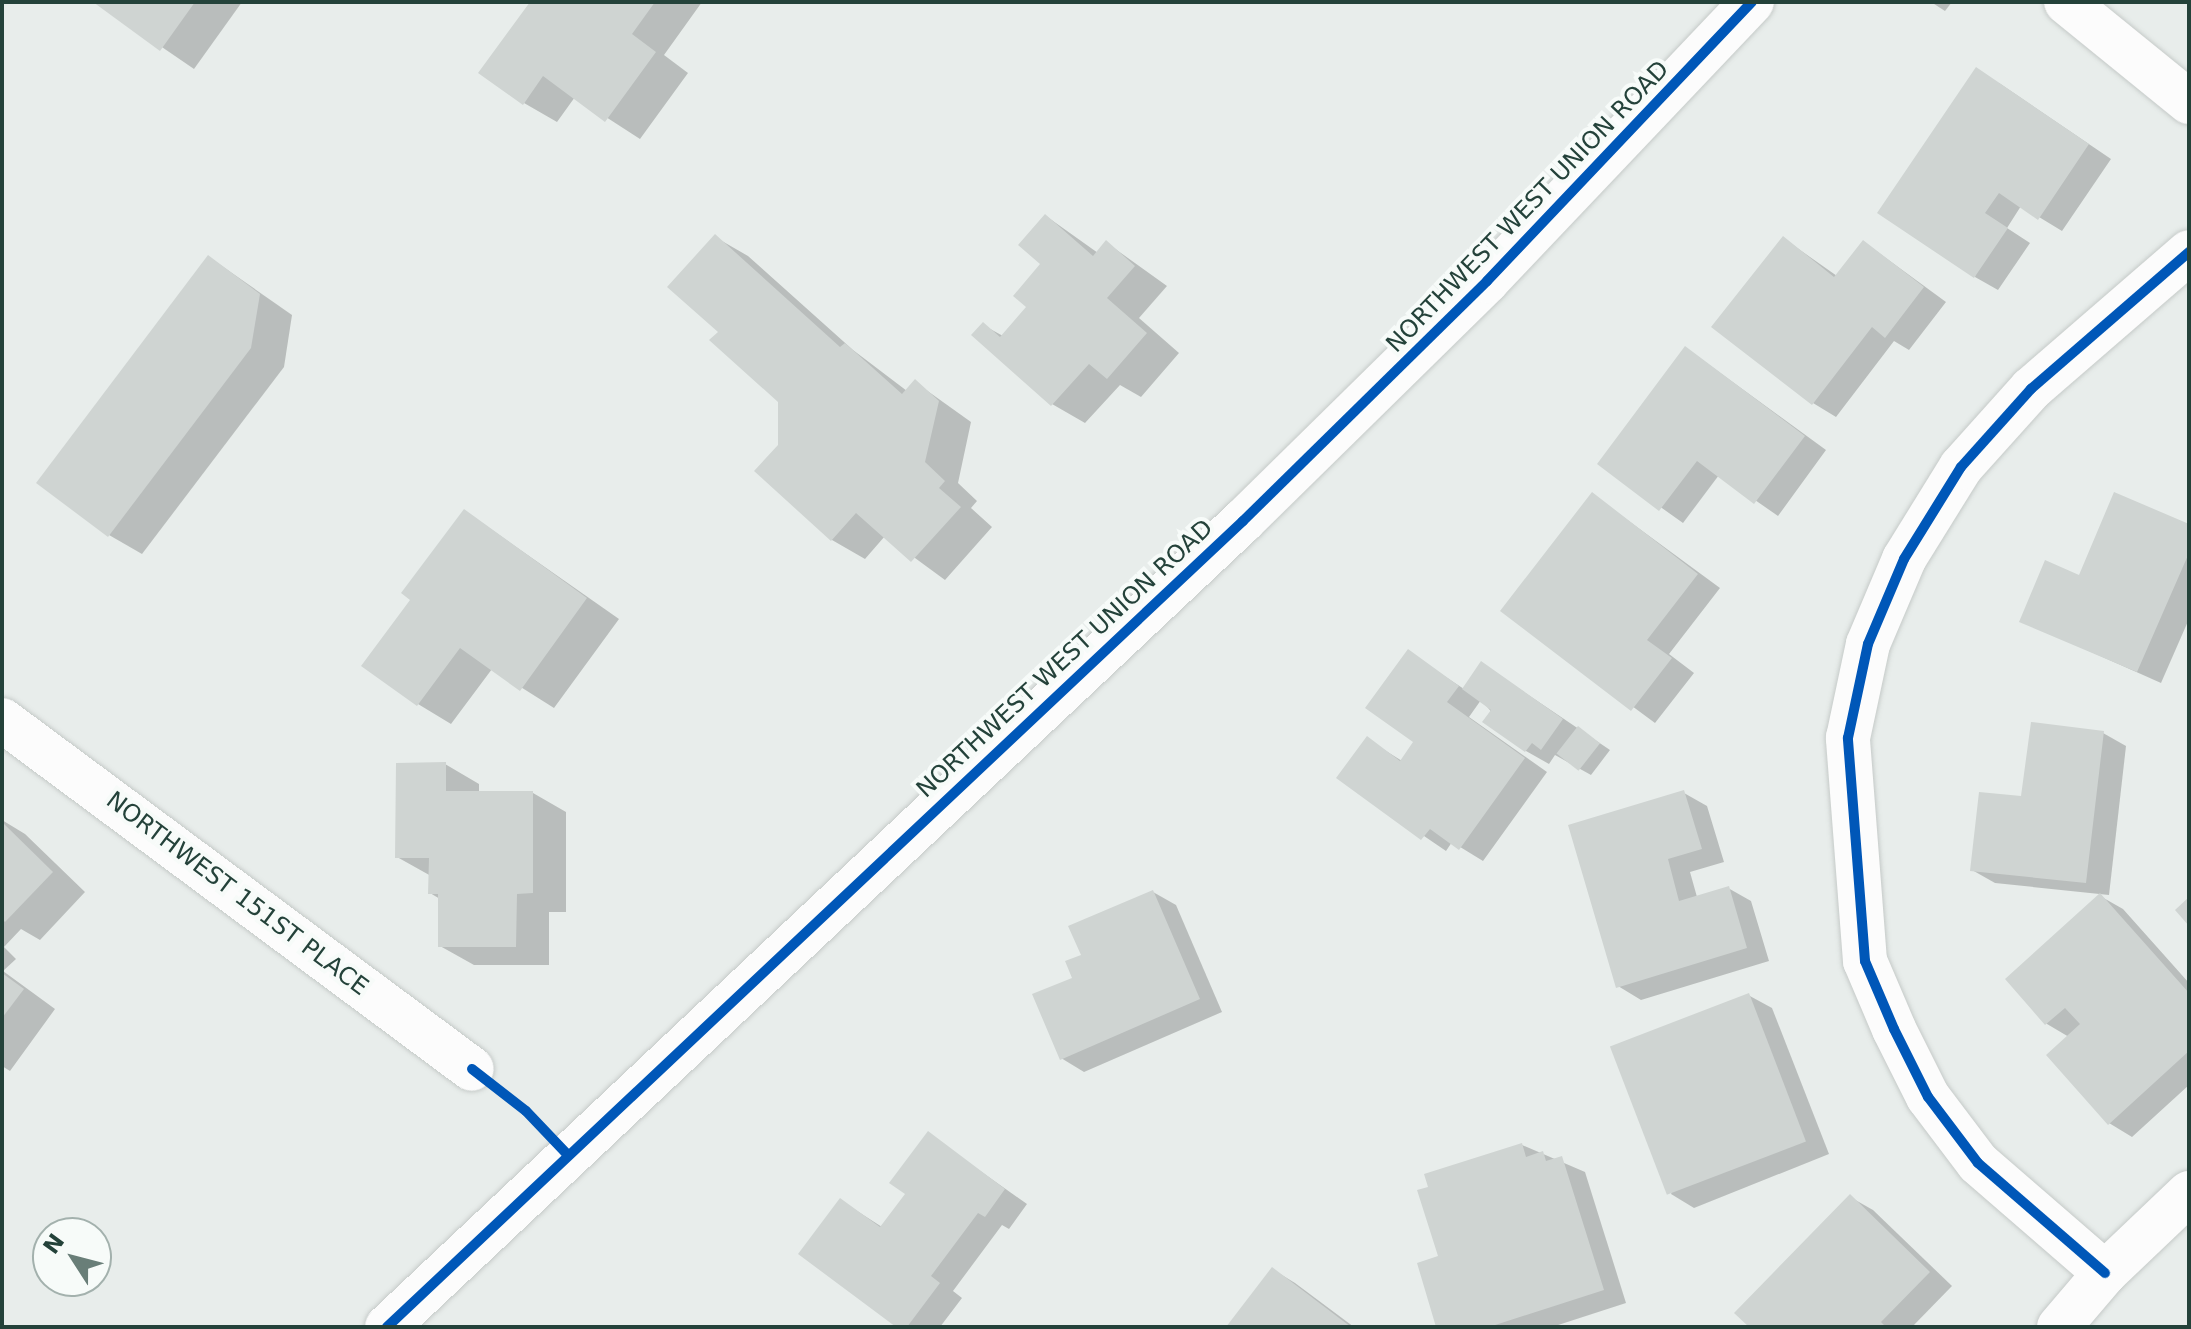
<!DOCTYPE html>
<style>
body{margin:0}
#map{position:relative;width:2191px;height:1329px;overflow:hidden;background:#e8edeb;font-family:"DejaVu Sans",sans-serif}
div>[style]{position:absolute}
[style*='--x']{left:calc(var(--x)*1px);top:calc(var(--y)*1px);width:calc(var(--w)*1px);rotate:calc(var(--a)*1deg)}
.shadow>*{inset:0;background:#0003}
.building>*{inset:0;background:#cfd4d2;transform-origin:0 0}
.roads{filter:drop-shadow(0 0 2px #c5cac8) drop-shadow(0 0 2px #c5cac8)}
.street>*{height:44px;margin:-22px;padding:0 22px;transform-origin:22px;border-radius:22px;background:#fcfcfc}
.secondary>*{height:44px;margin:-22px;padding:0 22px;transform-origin:22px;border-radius:22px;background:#fcfcfc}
.cycleway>*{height:10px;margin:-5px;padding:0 5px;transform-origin:5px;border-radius:5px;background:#0057b8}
span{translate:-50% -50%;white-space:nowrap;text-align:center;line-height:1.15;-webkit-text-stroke:8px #f7fbf9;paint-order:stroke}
.street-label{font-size:24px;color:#24423a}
.frame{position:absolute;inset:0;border:4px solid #24423a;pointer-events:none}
.north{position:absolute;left:32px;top:1217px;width:80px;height:80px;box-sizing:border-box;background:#f7fbf9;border:2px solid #a3b1ad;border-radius:50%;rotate:306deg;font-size:22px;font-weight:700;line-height:32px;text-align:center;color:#24423a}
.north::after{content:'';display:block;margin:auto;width:28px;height:36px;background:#697e78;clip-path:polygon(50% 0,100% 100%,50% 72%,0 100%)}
</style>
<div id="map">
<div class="shadow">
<i style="clip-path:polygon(96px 2px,242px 2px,194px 69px)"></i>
<i style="clip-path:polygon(532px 2px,702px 2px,664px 55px,688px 73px,640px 139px,575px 97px,557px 122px,524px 103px)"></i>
<i style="clip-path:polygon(1931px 2px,1952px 2px,1945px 11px)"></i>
<i style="clip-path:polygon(1999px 83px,2111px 159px,2062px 231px,2021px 206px,2007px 228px,2030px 243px,1998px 290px,1975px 277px)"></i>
<i style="clip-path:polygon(1046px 216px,1098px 253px,1107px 243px,1167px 286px,1139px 318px,1179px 353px,1141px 397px,1120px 385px,1085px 423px,1052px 404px,983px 325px,1003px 336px,1029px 307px,1043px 264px)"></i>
<i style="clip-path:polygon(715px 237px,748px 256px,853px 350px,907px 391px,915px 382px,971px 422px,958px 483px,977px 501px,971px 508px,992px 527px,945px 580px,885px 536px,865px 559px,832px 540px,780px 446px,780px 401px,720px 332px)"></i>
<i style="clip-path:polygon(1783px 238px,1837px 276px,1864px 242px,1946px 302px,1909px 350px,1894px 341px,1836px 417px,1813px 403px)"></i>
<i style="clip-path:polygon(209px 257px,292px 315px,284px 367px,142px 554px,109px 535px)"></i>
<i style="clip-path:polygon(1686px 348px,1826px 450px,1778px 516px,1719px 475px,1683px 523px,1600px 464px)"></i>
<i style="clip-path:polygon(1592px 494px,1720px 588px,1669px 654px,1694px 673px,1655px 723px,1502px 610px)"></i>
<i style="clip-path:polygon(465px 511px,619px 619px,554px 708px,492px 669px,451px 724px,418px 704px,413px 600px)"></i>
<i style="clip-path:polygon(2189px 527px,2189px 619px,2161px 683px,2022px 621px,2080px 577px)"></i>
<i style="clip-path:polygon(1408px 652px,1464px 689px,1481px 663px,1610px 750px,1591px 775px,1555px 755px,1549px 764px,1526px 751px,1481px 700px,1469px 717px,1547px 772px,1483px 861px,1452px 842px,1446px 851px,1339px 778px,1367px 739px,1402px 761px,1416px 742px)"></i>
<i style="clip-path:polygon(2103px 733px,2126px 746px,2109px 895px,1995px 883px,1972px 870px,2023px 799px)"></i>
<i style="clip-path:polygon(445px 764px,479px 784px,479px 793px,533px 793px,566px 812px,566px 912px,549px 912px,549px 965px,474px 965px,440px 946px,440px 899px,430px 893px,431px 876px,397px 857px)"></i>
<i style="clip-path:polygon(1684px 793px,1707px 806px,1724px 862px,1690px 872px,1697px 897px,1728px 888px,1751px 901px,1769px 961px,1641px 1000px,1618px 986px)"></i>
<i style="clip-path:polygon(2px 820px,25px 834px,85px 892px,40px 940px,21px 929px,4px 947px,16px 959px,3px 971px,55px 1009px,10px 1071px,2px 1066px)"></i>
<i style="clip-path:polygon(1153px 892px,1176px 905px,1222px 1012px,1084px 1072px,1061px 1058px,1074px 979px,1084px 956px)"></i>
<i style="clip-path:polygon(2100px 896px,2123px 909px,2189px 983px,2189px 1085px,2132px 1137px,2109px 1123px,2069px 1037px,2047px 1024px,2007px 980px)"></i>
<i style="clip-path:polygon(1748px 995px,1772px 1008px,1829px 1154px,1694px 1208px,1671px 1194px)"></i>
<i style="clip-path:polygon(928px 1134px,1027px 1204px,1009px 1229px,1002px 1225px,953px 1291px,962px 1298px,940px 1327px,900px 1327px,840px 1200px,882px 1227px,908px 1194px)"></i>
<i style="clip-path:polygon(1522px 1145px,1585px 1172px,1626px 1303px,1552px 1327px,1438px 1327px,1440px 1257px)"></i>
<i style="clip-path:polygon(1850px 1197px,1873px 1210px,1952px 1286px,1912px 1327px,1752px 1327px)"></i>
<i style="clip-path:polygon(1272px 1269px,1295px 1283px,1354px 1327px,1229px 1327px)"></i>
</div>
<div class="building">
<i style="clip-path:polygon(93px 2px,195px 2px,160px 51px)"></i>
<i style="clip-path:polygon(530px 2px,655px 2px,632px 34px,656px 52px,605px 122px,543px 76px,523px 105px,478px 73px)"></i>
<i style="clip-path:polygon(1976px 67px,2089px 144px,2038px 220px,1999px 193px,1985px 213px,2008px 228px,1974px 278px,1877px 213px)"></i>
<i style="clip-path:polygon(1045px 214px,1093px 256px,1106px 240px,1135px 266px,1107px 298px,1147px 333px,1107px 379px,1089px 364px,1051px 406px,971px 335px,983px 322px,1000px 337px,1026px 307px,1013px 296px,1040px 264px,1018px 245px)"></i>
<i style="clip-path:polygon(715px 234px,840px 347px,845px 343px,902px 394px,915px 379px,939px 401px,925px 462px,945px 481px,939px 488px,961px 507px,911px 562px,856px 513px,831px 541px,754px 471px,778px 445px,778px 402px,709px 340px,718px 332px,667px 287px)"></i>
<i style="clip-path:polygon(1783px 236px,1834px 277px,1863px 240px,1924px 287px,1885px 338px,1872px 327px,1812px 405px,1711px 327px)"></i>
<i style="clip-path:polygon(208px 255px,260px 294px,251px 348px,108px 537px,36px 483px)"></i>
<i style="clip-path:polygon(1685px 346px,1805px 436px,1754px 504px,1697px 461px,1659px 511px,1597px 464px)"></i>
<i style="clip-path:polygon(1592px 492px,1698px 574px,1647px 640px,1672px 658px,1631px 711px,1500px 611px)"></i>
<i style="clip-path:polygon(2114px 492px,2189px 524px,2189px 553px,2137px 672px,2019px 622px,2045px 560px,2079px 575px)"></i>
<i style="clip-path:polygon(464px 509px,587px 598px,520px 691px,460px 648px,417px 706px,361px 666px,410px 600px,401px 593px)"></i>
<i style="clip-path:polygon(1408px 649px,1459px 686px,1447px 702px,1525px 758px,1459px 850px,1430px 829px,1421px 840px,1336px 778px,1367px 736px,1400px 761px,1413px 742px,1365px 708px)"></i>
<i style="clip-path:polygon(1481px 661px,1563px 719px,1541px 750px,1532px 743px,1525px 752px,1482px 722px,1491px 710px,1462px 689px)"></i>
<i style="clip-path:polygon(2031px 722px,2104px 731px,2086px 883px,1970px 871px,1979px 792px,2021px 796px)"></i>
<i style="left:1578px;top:726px;width:28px;height:35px;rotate:38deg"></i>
<i style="clip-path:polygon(446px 762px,446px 791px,533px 791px,533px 893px,517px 894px,516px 947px,438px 947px,438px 894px,428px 894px,429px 858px,395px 858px,396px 763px)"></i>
<i style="clip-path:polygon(1684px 790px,1702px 849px,1668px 859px,1679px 901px,1729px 886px,1747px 948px,1616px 988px,1568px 825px)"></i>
<i style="clip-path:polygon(2px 822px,53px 872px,5px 922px,2px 919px)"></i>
<i style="clip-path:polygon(1153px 890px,1200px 999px,1060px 1060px,1032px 994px,1072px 978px,1065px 961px,1081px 955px,1068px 926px)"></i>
<i style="clip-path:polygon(2100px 893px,2189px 993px,2189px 1051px,2108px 1125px,2046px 1055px,2080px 1024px,2065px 1008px,2045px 1025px,2005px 979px)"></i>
<i style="clip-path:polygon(2189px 897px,2189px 926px,2175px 910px)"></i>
<i style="clip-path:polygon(2px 973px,24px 989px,2px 1018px)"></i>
<i style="left:1749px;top:993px;width:159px;height:149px;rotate:69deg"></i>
<i style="clip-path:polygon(928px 1131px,1005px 1189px,985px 1217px,978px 1213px,931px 1276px,940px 1283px,907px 1327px,896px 1327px,798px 1254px,840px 1198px,880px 1227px,905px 1194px,889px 1183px)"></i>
<i style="clip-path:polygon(1522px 1143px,1526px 1157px,1543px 1151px,1546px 1161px,1562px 1156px,1604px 1290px,1489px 1327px,1436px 1327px,1417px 1263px,1438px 1256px,1417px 1190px,1428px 1187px,1424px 1174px)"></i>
<i style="clip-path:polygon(1850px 1194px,1930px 1272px,1881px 1322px,1886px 1327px,1749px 1327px,1734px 1313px)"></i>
<i style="clip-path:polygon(1272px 1267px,1351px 1327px,1226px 1327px)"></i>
</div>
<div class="roads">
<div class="street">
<i style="--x:2066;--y:2;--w:159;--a:39.1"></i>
<i style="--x:2;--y:720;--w:585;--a:36.6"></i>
<i style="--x:2105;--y:1273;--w:168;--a:-139.1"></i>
<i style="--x:1978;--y:1163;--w:83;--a:-127.1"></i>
<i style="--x:1928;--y:1097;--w:76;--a:-116.6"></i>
<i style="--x:1894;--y:1029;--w:74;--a:-113.1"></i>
<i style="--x:1865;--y:961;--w:224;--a:-94.4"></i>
<i style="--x:1848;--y:738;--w:96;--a:-78"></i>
<i style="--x:1868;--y:644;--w:92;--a:-67"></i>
<i style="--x:1904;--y:559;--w:108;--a:-58.2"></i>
<i style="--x:1961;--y:467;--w:105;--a:-48.1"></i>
<i style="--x:2031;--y:389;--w:209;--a:-40.9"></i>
<i style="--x:2059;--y:1327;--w:71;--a:-49.6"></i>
<i style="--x:2105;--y:1273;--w:116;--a:-43.6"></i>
</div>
<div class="secondary">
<i style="--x:387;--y:1327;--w:1176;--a:-43.28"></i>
<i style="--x:1243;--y:521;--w:342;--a:-44.5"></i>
<i style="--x:1487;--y:281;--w:385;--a:-46.5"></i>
</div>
</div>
<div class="cycleway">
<i style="--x:472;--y:1069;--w:68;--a:37.9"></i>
<i style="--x:526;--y:1111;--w:58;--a:46.4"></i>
<i style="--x:2105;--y:1273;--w:168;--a:-139.1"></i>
<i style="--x:1978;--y:1163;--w:83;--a:-127.1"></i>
<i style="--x:1928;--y:1097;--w:76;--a:-116.6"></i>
<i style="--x:1894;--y:1029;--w:74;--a:-113.1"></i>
<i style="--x:1865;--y:961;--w:224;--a:-94.4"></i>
<i style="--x:1848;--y:738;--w:96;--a:-78"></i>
<i style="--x:1868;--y:644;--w:92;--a:-67"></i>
<i style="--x:1904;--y:559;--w:108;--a:-58.2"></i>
<i style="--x:1961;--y:467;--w:105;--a:-48.1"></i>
<i style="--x:2031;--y:389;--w:209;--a:-40.9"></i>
<i style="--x:387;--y:1327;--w:1176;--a:-43.28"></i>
<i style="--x:1243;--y:521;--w:342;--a:-44.5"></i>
<i style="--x:1487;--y:281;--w:385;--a:-46.5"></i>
</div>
<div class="street-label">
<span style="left:1528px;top:207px;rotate:-46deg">NORTHWEST WEST UNION ROAD</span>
<span style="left:1065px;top:659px;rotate:-43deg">NORTHWEST WEST UNION ROAD</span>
<span style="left:237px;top:894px;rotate:37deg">NORTHWEST 151ST PLACE</span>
</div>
<div class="frame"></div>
<div class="north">N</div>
</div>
